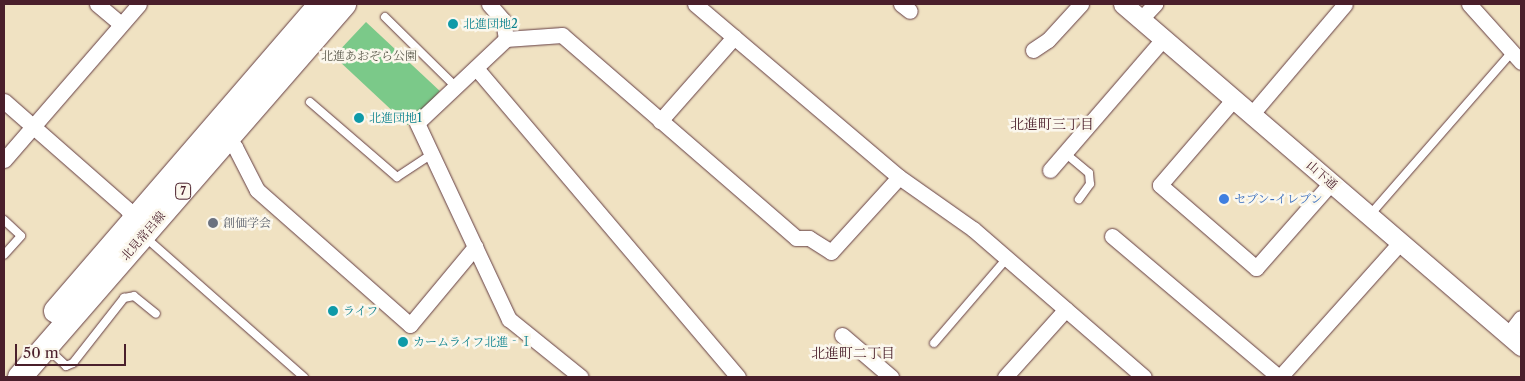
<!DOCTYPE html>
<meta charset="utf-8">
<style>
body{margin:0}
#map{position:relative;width:1525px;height:381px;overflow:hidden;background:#f0e2c2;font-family:"Libre Caslon Text","Noto Serif JP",serif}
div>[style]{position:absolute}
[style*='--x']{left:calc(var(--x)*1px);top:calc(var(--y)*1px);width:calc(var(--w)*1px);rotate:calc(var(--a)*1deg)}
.green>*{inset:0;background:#7bc989;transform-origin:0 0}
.roads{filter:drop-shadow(0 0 1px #633c42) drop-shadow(0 0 1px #633c42)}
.service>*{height:8px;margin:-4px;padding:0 4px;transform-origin:4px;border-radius:4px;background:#fff}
.minor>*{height:15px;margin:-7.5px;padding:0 7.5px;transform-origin:7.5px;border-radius:7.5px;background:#fff}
.tertiary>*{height:19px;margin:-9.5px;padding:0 9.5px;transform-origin:9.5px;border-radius:9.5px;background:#fff}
.primary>*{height:24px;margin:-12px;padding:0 12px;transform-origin:12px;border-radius:12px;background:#fff}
.dots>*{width:14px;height:14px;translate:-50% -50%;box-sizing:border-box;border:2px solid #fbf7ec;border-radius:50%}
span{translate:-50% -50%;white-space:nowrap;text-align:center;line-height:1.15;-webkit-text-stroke:5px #fbf7ec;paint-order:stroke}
.shield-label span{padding:1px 4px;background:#fbf7ec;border:1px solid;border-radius:4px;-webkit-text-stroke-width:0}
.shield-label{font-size:11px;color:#4a1f2b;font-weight:700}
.culture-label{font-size:12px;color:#0d838f}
.left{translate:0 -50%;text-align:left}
.park-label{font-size:12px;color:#5b5a4c}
.street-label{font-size:12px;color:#4a1f2b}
.shop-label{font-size:12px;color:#366cbe}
.worship-label{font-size:12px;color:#5b616d}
.neighbourhood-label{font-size:14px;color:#4a1f2b}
.frame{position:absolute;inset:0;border:5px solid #4a1f2b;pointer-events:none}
.scale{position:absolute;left:15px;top:344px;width:111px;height:22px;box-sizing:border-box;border:2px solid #4a1f2b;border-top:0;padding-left:6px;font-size:15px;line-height:18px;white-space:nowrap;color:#4a1f2b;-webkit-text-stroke:4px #fbf7ec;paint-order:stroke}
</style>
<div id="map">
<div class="green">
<i style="left:366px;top:22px;width:101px;height:47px;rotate:43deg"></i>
</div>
<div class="roads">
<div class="service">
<i style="--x:385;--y:17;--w:100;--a:44.6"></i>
<i style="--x:310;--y:102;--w:115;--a:40.8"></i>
<i style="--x:397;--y:177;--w:42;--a:-33.3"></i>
<i style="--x:1065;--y:153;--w:31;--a:40"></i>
<i style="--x:1089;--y:173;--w:11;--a:85"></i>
<i style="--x:1090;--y:184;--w:19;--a:126"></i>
<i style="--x:1369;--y:216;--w:218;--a:-48.9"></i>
<i style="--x:4;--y:220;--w:23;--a:43"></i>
<i style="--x:21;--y:236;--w:25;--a:132"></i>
<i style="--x:145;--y:237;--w:212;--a:41.4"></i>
<i style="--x:934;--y:343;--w:112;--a:-49.3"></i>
<i style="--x:47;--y:348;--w:26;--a:43"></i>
<i style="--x:66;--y:366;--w:8;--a:-23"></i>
<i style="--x:73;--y:363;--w:83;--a:-51.9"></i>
<i style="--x:124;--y:298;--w:10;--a:-11"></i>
<i style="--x:134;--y:296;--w:28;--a:39"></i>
</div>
<div class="minor">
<i style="--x:97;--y:4;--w:31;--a:40"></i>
<i style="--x:489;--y:4;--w:21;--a:49"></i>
<i style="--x:503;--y:20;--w:19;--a:81"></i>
<i style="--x:506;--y:39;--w:122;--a:136.7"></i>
<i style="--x:417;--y:123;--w:217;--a:64.9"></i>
<i style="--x:509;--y:319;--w:92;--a:38.9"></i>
<i style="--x:695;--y:4;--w:267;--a:40.3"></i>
<i style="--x:899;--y:177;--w:90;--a:35.1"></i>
<i style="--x:973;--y:229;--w:226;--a:40.9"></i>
<i style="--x:901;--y:4;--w:11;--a:38"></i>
<i style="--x:1469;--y:4;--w:78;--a:48.1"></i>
<i style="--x:1141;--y:19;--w:21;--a:-47"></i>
<i style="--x:506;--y:39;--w:56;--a:-4.1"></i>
<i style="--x:562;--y:35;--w:310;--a:40.9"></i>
<i style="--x:796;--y:238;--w:13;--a:0"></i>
<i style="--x:809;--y:238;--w:26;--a:32"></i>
<i style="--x:831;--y:252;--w:101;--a:-47.8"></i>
<i style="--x:1033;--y:50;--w:18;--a:-34"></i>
<i style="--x:1048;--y:40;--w:49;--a:-47.5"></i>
<i style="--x:476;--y:68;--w:405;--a:49.7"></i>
<i style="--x:1233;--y:100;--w:112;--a:130.7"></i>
<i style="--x:1160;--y:185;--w:127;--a:40.8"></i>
<i style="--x:1256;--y:268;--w:113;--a:-48.6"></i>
<i style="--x:4;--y:101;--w:164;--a:41.3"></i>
<i style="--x:127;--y:209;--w:20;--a:57"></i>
<i style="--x:1251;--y:115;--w:145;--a:-49.7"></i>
<i style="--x:660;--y:121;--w:112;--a:-48.6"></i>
<i style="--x:222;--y:133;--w:19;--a:47"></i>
<i style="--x:235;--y:147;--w:48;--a:62.9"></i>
<i style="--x:257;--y:190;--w:204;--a:41.4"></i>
<i style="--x:410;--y:325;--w:102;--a:-50.2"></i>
<i style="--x:4;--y:160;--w:206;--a:-49.1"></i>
<i style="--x:1050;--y:170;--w:173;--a:-49.2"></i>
<i style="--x:1112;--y:236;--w:219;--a:40.2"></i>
<i style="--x:842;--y:335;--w:65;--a:40.6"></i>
<i style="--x:1508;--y:335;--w:21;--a:-53"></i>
<i style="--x:1005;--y:377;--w:91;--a:-48.1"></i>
<i style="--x:1280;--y:377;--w:180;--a:-48.2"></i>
</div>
<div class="tertiary">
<i style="--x:1123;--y:4;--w:525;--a:40.67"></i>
</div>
<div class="primary">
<i style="--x:56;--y:311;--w:406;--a:-49.2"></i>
<i style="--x:20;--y:377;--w:494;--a:-49"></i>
</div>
</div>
<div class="dots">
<i style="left:453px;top:24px;background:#0f9aa8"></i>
<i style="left:359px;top:118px;background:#0f9aa8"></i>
<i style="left:1224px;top:199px;background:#3f7fe0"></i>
<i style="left:213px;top:223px;background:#6b7280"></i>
<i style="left:333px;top:311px;background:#0f9aa8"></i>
<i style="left:403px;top:342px;background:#0f9aa8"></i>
</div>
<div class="shield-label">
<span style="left:183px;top:191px">7</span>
</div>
<div class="culture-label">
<span class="left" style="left:463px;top:24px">北進団地2</span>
<span class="left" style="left:369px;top:118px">北進団地1</span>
<span class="left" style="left:343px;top:311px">ライフ</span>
<span class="left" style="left:413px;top:342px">カームライフ北進‐Ⅰ</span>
</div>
<div class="park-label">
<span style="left:369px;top:56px">北進あおぞら公園</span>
</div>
<div class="street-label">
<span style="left:1322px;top:175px;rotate:41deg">山下通</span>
<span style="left:143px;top:236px;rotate:-49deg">北見常呂線</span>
</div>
<div class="shop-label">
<span class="left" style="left:1234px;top:199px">セブン-イレブン</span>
</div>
<div class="worship-label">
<span class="left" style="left:223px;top:223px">創価学会</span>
</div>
<div class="neighbourhood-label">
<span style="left:1052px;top:124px">北進町三丁目</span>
<span style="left:853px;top:353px">北進町二丁目</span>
</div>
<div class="frame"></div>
<div class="scale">50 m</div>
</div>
